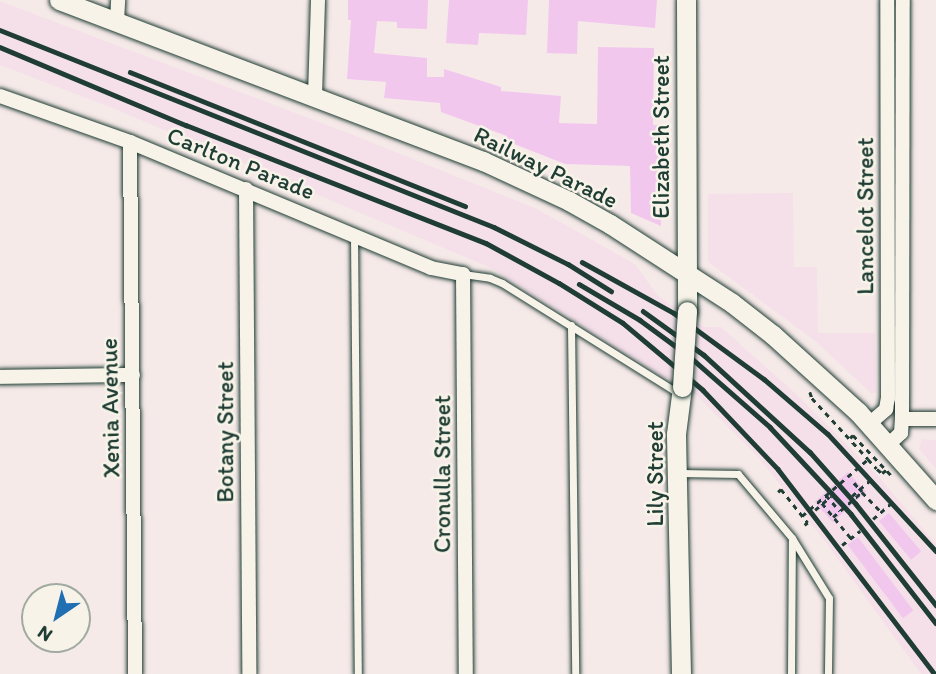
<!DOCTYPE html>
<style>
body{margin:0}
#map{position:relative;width:936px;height:674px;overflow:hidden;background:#f6eae9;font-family:Itim,sans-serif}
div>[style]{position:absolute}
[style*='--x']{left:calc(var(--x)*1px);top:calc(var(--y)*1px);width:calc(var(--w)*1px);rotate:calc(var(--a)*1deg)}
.built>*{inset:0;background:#f5e0ea}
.building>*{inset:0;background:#f2c7ee;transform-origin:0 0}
.path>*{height:2.5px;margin-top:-1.25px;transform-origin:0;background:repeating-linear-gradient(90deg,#1f3d34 0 5px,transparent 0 10px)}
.roads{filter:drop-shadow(0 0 2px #1f3d34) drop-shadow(0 0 2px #1f3d34)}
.service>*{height:7px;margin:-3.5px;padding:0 3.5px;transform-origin:3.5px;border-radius:3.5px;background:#f7f3e8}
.minor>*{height:14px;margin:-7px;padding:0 7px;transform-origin:7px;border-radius:7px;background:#f7f3e8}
.secondary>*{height:19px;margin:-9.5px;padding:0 9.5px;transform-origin:9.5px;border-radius:9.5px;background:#f7f3e8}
.rail>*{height:4.5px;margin:-2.25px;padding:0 2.25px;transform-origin:2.25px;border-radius:2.25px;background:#1f3d34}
.path-bridge>*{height:2.5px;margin-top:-1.25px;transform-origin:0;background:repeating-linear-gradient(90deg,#1f3d34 0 5px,transparent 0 10px)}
.bridges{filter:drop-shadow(0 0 2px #1f3d34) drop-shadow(0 0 2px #1f3d34)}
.secondary-bridge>*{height:19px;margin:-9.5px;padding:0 9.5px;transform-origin:9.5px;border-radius:9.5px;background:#f7f3e8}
span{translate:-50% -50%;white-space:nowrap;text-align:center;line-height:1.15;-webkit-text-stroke:5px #f7f3e8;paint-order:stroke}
.street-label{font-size:24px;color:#1f3d34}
.north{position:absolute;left:21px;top:583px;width:70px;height:70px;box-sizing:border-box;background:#f7f3e8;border:2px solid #a1aaa0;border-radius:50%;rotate:215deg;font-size:19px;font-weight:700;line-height:28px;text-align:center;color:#1f3d34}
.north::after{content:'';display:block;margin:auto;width:24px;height:32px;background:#1f6fb2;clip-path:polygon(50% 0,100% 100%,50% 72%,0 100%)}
</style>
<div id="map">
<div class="built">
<i style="clip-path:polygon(0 1px,356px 136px,537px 209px,635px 264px,658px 296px,704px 327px,721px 327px,794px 392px,880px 478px,936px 544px,936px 674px,921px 674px,824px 540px,758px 457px,694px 393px,648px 368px,493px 269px,112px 108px,0 65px)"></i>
<i style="clip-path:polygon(793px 193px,794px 267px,817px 267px,818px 333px,875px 333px,876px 392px,872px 394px,815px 341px,708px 262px,708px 194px)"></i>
<i style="clip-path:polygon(922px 439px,936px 440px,936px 469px,919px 449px)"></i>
</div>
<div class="building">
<i style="clip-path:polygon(348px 0,428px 0,427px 29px,397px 28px,397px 22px,377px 21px,374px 53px,427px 58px,427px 77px,444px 77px,444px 69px,501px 87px,501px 91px,561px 96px,559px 123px,597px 124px,598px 47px,654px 48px,653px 125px,659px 125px,661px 226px,631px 213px,630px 166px,565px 164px,507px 141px,507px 136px,441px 112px,440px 103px,384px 98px,386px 82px,347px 79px,351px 20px,348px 20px)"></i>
<i style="clip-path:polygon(449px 0,528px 0,526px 35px,479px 33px,478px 45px,446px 43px)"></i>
<i style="clip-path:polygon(549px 0,657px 0,655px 28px,578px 21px,577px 54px,547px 53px)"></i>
<i style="left:848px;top:472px;width:27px;height:45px;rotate:48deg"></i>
<i style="left:889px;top:513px;width:50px;height:13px;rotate:50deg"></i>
<i style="left:858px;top:537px;width:92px;height:13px;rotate:53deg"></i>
</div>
<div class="path">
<i style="--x:810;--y:392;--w:6;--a:72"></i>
<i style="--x:812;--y:398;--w:83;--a:47.4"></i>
<i style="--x:850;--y:438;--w:4;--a:-45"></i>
<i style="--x:853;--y:435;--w:55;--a:46.5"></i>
<i style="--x:877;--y:469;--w:6;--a:39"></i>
<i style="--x:882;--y:473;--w:5;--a:-37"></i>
<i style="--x:854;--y:483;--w:8;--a:45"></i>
<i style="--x:778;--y:492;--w:4;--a:-45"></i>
<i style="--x:781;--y:489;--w:43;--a:51.5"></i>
<i style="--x:808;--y:523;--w:4;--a:146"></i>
<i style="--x:862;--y:492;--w:28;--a:46"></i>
<i style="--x:852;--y:496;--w:23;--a:-41"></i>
<i style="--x:822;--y:503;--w:45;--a:50.4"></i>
<i style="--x:815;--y:510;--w:21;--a:-41"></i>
<i style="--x:873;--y:519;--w:23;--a:-41"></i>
<i style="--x:842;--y:545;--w:23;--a:-38"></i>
</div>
<div class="roads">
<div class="service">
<i style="--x:354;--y:235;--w:439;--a:89.5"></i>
<i style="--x:463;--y:274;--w:27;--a:8"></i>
<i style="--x:490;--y:278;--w:13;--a:23"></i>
<i style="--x:502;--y:283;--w:208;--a:32"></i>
<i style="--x:571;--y:325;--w:349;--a:89.3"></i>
<i style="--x:680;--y:473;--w:58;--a:1"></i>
<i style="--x:738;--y:474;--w:84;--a:49.8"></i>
<i style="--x:792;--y:538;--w:70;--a:58.3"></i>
<i style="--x:829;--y:598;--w:76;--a:90.8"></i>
<i style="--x:791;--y:674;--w:135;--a:-89.6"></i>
</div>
<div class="minor">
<i style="--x:117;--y:22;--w:22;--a:-87"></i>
<i style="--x:0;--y:96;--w:138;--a:19.5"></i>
<i style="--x:130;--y:142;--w:326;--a:22.7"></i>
<i style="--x:431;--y:268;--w:33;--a:11"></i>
<i style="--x:463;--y:274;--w:400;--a:89.6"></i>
<i style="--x:315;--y:96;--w:96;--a:-88.2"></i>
<i style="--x:130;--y:142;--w:532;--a:89.46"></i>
<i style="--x:246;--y:189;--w:485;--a:89.6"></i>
<i style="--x:0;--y:377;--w:133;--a:-0.9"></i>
<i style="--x:902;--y:419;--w:419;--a:-89.9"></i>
<i style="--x:869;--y:424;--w:23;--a:-41"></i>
<i style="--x:886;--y:409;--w:11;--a:-80"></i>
<i style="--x:888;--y:398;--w:398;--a:-90.1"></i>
<i style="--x:888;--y:445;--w:18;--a:-43"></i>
<i style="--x:901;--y:433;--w:14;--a:-86"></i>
<i style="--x:902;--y:419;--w:34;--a:0"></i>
</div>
<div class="secondary">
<i style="--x:59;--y:0;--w:454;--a:20.8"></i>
<i style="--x:483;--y:161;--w:95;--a:24.9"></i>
<i style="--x:569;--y:201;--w:47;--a:29.3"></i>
<i style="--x:610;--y:224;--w:145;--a:32.9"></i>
<i style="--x:732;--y:303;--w:52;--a:38"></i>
<i style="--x:773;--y:335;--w:115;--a:42.2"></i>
<i style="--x:858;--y:412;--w:118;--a:48.4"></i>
<i style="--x:686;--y:0;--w:311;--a:89.8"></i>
<i style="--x:681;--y:674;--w:240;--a:-91.2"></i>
<i style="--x:676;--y:434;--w:47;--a:-82.7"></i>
</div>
</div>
<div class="rail">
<i style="--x:0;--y:30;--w:532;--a:21.74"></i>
<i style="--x:494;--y:227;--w:83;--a:26.6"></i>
<i style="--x:568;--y:264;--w:51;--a:32.1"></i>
<i style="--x:0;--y:47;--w:202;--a:22.8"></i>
<i style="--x:186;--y:125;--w:322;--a:21.5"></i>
<i style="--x:486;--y:243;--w:83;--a:28.7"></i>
<i style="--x:559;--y:283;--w:75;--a:32"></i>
<i style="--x:623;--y:323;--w:104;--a:39.9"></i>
<i style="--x:703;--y:390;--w:109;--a:46.5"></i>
<i style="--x:778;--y:469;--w:258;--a:52.6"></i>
<i style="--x:130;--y:72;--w:361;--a:21.8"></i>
<i style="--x:582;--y:262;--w:105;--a:29"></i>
<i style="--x:674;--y:313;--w:112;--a:36.3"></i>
<i style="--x:764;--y:379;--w:84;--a:40.7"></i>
<i style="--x:828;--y:434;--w:159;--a:47.3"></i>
<i style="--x:579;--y:284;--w:71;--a:30.5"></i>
<i style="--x:640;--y:320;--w:61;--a:36.3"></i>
<i style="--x:689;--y:356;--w:108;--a:41.2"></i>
<i style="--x:770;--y:427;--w:119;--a:47"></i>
<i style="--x:851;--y:514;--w:138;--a:52.1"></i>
<i style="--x:643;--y:311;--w:75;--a:35.8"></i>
<i style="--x:704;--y:355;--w:144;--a:42.5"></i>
<i style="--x:810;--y:452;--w:69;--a:48.5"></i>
<i style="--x:856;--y:504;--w:129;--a:51.6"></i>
</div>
<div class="path-bridge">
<i style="--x:826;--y:495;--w:21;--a:49"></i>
<i style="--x:802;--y:516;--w:87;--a:-40.8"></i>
<i style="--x:868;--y:459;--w:13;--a:48"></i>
<i style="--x:833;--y:517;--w:38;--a:-41"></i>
<i style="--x:862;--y:492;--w:12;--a:-132"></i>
</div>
<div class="bridges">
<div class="secondary-bridge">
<i style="--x:682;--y:387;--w:76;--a:-86.2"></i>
</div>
</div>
<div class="street-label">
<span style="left:661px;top:137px;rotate:-90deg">Elizabeth Street</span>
<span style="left:241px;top:163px;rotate:22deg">Carlton Parade</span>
<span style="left:546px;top:167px;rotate:26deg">Railway Parade</span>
<span style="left:865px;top:216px;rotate:-90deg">Lancelot Street</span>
<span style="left:110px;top:408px;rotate:-91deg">Xenia Avenue</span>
<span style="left:225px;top:432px;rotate:-90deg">Botany Street</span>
<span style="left:442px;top:474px;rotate:-90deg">Cronulla Street</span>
<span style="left:655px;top:474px;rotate:-90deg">Lily Street</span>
</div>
<div class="north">N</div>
</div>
